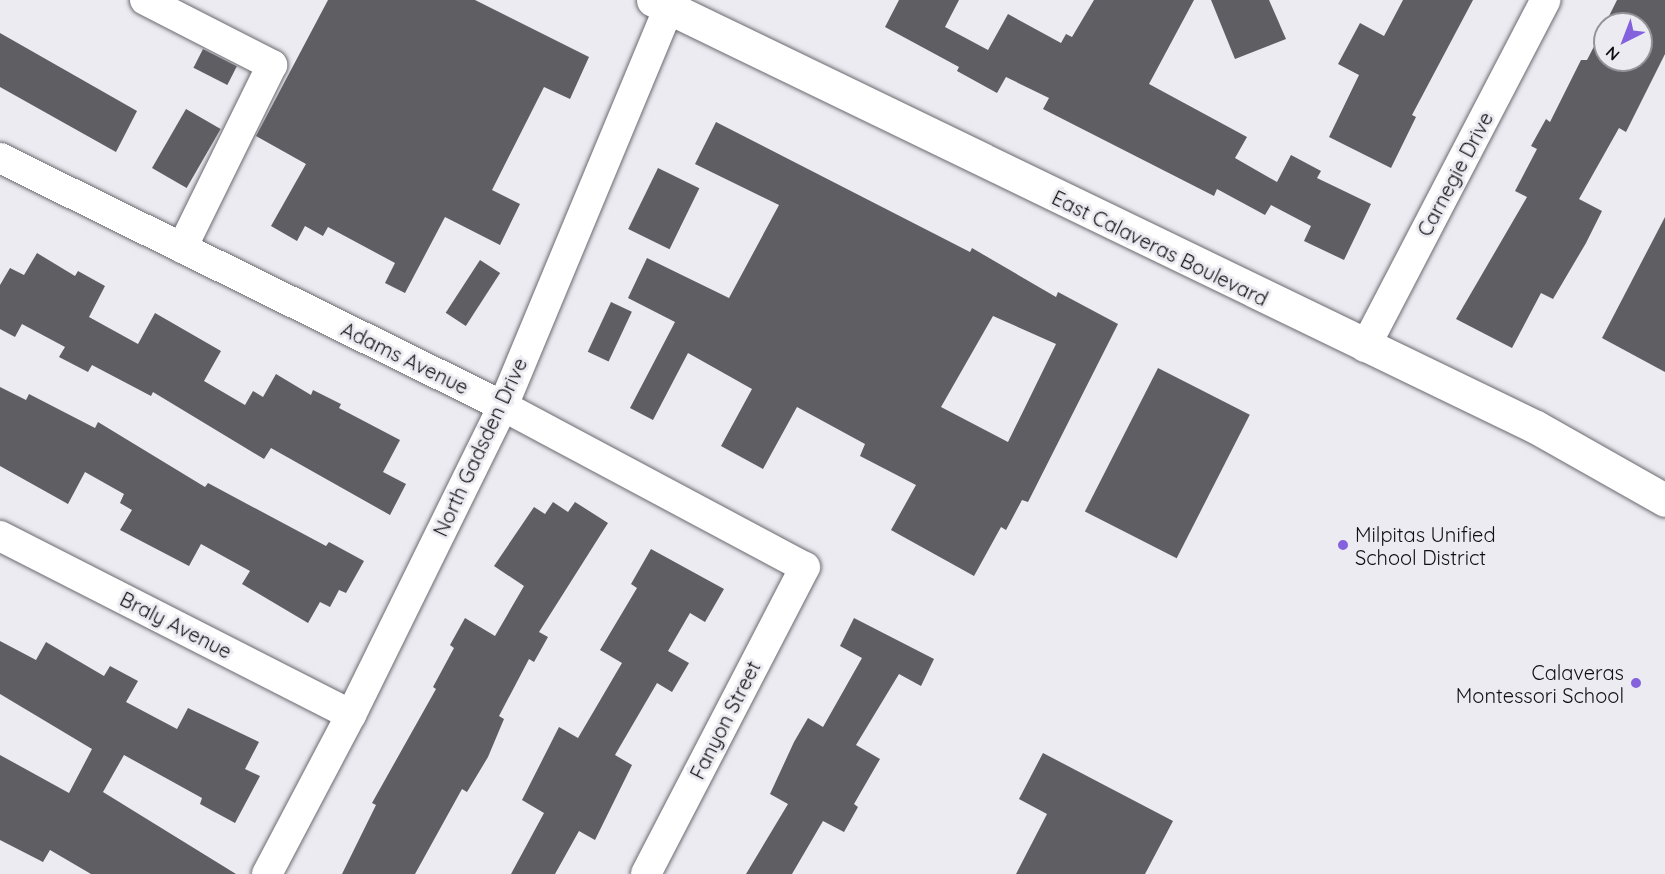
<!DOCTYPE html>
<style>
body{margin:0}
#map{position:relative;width:1665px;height:874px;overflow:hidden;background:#ecebf1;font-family:Quicksand,sans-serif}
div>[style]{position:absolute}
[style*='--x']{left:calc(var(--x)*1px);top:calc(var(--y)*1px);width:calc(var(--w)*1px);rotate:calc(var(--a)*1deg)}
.building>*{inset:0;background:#5e5e63;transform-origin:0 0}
.roads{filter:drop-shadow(0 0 2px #6b6a70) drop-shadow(0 0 2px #6b6a70)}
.minor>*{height:30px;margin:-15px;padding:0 15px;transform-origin:15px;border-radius:15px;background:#fff}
.secondary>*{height:33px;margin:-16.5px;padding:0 16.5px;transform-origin:16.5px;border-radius:16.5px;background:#fff}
.dots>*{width:16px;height:16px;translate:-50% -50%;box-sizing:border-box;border:3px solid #ecebf1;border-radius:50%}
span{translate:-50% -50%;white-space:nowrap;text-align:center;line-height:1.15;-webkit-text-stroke:6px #ecebf1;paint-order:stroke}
.street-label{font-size:20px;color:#101012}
.poi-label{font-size:20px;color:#101012}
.left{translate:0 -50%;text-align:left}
.right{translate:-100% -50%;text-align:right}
.north{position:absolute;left:1593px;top:12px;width:60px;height:60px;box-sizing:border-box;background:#ecebf1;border:2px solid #949398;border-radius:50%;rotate:222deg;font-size:16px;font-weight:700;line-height:24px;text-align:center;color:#101012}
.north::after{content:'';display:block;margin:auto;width:21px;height:27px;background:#8462dd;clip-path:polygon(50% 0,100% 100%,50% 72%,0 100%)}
</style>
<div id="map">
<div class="building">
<i style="clip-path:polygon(328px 0,475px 0,589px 57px,570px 99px,544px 87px,492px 190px,520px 204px,500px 245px,445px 217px,405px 293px,385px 283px,395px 263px,328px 227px,323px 236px,305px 226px,297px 241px,271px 226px,306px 164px,256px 136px)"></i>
<i style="clip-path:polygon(899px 0,959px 0,945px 27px,988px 50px,1008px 14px,1061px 43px,1066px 34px,1072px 37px,1094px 0,1194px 0,1149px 84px,1247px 137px,1235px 158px,1277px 182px,1291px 155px,1321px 171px,1317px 178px,1371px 204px,1344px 260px,1304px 241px,1311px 226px,1271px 205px,1265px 215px,1217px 189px,1214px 196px,1043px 109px,1049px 98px,1006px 77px,997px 93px,957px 71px,959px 67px,885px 27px)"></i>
<i style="clip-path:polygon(1211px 0,1269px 0,1286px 39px,1235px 59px)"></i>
<i style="clip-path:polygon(1403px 0,1473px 0,1412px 115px,1416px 117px,1391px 168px,1329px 137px,1359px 75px,1338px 64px,1360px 23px,1384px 36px)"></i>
<i style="clip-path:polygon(1617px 0,1665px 0,1665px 54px,1626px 132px,1619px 128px,1579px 199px,1602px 211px,1586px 243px,1553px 299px,1541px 293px,1512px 348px,1456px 319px,1527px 197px,1515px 191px,1537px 149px,1531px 146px,1546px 119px,1550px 122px,1581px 60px,1587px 60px,1605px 25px,1605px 60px,1641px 60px,1641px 24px,1605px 24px)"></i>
<i style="clip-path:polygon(0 33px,137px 111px,116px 152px,0 87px)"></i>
<i style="left:203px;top:49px;width:38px;height:21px;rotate:27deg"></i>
<i style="left:186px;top:109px;width:40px;height:68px;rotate:30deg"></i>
<i style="clip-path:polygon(evenodd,716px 122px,970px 252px,972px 248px,1056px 297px,1058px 292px,1118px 324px,1028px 502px,1022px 500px,1006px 530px,1001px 527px,974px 576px,891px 530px,916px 485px,860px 456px,865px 444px,797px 407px,763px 469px,721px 446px,752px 389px,688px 353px,653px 420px,630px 408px,675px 322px,628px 298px,647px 258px,729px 298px,779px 205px,695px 164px,716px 122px,993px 316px,1056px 344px,1008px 442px,941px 407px,993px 316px)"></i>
<i style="left:658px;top:168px;width:46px;height:68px;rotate:26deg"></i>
<i style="clip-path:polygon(1665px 217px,1665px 372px,1602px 338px)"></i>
<i style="clip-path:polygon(37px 253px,75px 276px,78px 271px,105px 286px,89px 317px,138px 344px,155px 313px,221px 351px,204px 381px,245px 405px,253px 391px,263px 397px,276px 374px,311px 395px,313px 390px,341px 404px,339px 408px,400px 440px,383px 472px,406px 484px,390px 515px,271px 448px,264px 459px,153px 392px,151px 396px,92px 365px,88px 372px,59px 357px,65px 347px,22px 324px,15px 337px,0 329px,0 285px,10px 268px,24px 275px)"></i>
<i style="left:480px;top:260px;width:24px;height:63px;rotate:33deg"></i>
<i style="left:611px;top:302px;width:23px;height:55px;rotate:25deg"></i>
<i style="left:1158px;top:368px;width:103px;height:161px;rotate:27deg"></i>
<i style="clip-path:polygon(0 387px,26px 400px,29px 394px,95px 428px,98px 422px,205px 487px,208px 483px,326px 546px,329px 542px,364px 561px,346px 593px,339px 590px,330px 607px,320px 602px,308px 623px,242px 584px,250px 571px,201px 544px,189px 566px,120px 530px,132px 510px,120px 503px,124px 494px,85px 472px,68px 504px,0 466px)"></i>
<i style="clip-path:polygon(553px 502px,568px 512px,575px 502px,608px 523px,539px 632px,548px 637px,534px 662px,529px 659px,499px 716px,504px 719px,488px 757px,467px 792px,462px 789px,415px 874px,342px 874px,376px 805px,372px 803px,436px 689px,433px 687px,454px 648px,450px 645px,465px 618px,495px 636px,524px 586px,494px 566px,534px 507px,545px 514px)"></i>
<i style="clip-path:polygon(651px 549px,724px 589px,705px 622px,690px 613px,668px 651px,689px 663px,672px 692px,657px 683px,615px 755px,632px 765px,595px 840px,579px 831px,555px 874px,511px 874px,544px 813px,522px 800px,559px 727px,578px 738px,622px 663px,600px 650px,637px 588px,631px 584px)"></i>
<i style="clip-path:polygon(854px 618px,934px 659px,921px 686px,899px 674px,856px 745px,880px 759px,854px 804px,858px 807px,844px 832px,823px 821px,792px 874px,746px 874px,788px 804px,770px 794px,794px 742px,808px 718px,823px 727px,862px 658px,840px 646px)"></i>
<i style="clip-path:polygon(0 641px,36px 660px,46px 642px,104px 676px,110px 666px,138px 681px,126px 702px,177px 729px,188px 708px,259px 742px,245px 769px,260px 776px,235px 823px,200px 804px,202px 798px,124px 755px,103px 792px,236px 874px,91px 874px,50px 850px,43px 862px,0 840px,0 755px,69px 793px,92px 749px,0 694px)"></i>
<i style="clip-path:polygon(1043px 753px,1173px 821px,1145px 874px,1016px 874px,1047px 814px,1019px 799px)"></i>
</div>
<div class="roads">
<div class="minor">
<i style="--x:145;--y:0;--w:143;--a:27.1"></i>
<i style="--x:272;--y:65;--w:204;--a:116.2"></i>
<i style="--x:0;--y:158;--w:561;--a:26.25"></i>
<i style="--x:503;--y:406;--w:342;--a:28.1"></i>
<i style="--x:805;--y:567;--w:346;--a:117.4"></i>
<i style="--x:1365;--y:347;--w:391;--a:-62.5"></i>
<i style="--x:0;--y:536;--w:394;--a:27"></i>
<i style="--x:267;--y:874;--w:180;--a:-62.2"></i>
<i style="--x:351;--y:715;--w:344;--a:-63.8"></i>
<i style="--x:503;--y:406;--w:440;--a:-67.4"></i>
</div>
<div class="secondary">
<i style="--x:653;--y:0;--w:981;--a:25.81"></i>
<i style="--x:1536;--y:427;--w:148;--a:29.5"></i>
</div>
</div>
<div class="dots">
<i style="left:1343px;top:545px;background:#8462dd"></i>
<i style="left:1636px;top:683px;background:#8462dd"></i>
</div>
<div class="street-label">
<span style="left:1455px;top:174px;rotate:-62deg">Carnegie Drive</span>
<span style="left:1160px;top:248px;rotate:26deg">East Calaveras Boulevard</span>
<span style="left:405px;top:358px;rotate:26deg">Adams Avenue</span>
<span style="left:480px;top:447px;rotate:-65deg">North Gadsden Drive</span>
<span style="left:176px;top:625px;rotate:27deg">Braly Avenue</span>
<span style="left:725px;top:720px;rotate:-63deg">Fanyon Street</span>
</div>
<div class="poi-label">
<span class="left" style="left:1355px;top:546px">Milpitas Unified<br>School District</span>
<span class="right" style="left:1624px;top:684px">Calaveras<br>Montessori School</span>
</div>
<div class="north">N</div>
</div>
